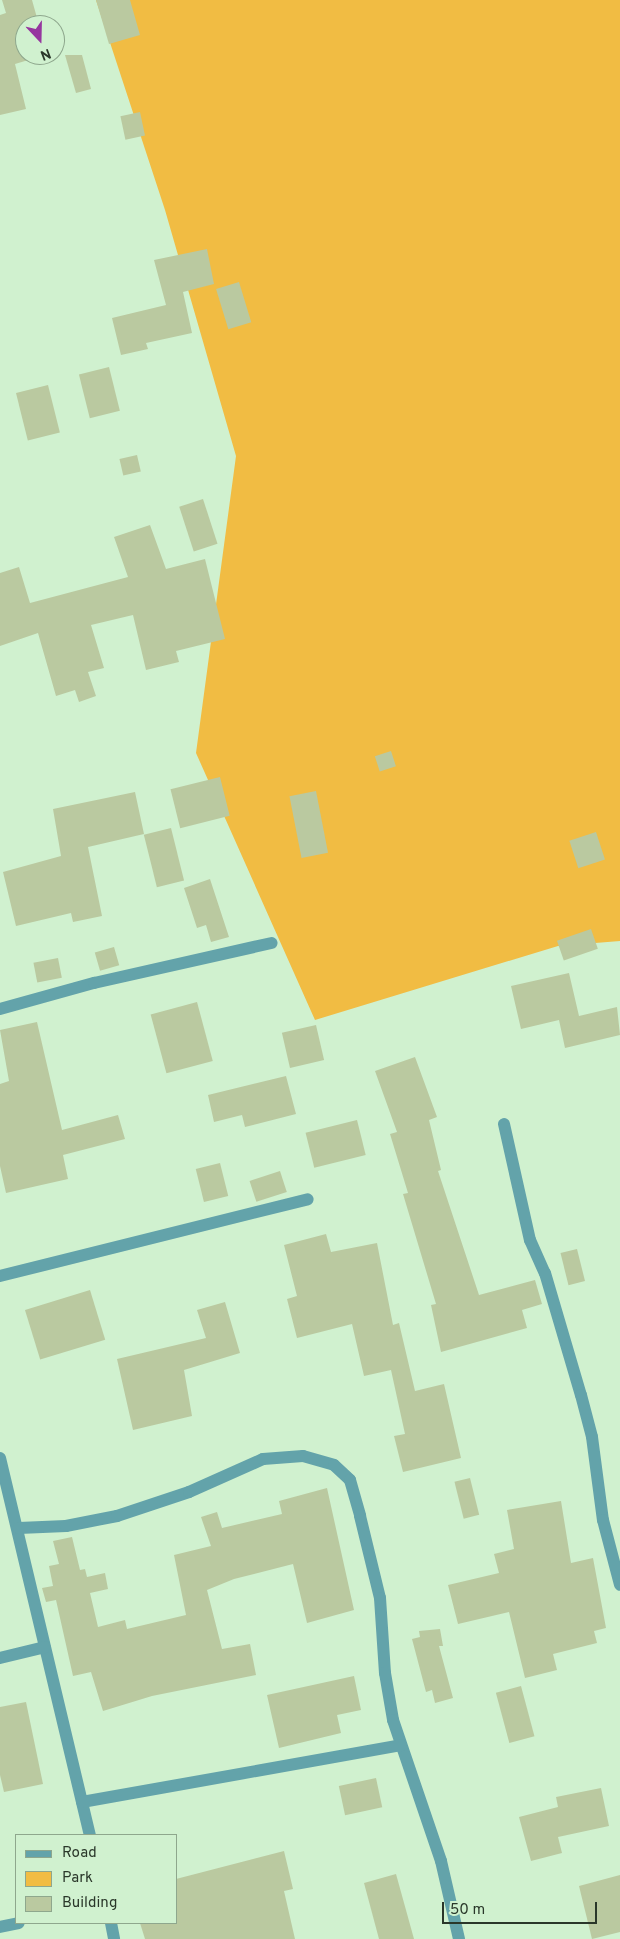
<!DOCTYPE html>
<style>
body{margin:0}
#map{position:relative;width:620px;height:1939px;overflow:hidden;background:#d0f1cf;font-family:Overpass,sans-serif}
div>[style]{position:absolute}
[style*='--x']{left:calc(var(--x)*1px);top:calc(var(--y)*1px);width:calc(var(--w)*1px);rotate:calc(var(--a)*1deg)}
.green>*{inset:0;background:#f1bc43}
.building>*{inset:0;background:#bac9a0;transform-origin:0 0}
.minor>*{height:12px;margin:-6px;padding:0 6px;transform-origin:6px;border-radius:6px;background:#63a3aa}
span{translate:-50% -50%;white-space:nowrap;text-align:center;line-height:1.15;-webkit-text-stroke:4px #d0f1cf;paint-order:stroke}
.legend{position:absolute;left:15px;top:1834px;width:162px;height:90px;box-sizing:border-box;background:#d0f1cf;border:1px solid #8ea78d;margin:0;padding:6px 9px;list-style:none;font-size:15px;color:#2a372a}
.legend li{display:flex;align-items:center;gap:10px;height:25px}
.legend b{width:25px;border:1px solid #8ea78d}
.north{position:absolute;left:15px;top:15px;width:50px;height:50px;box-sizing:border-box;background:#d0f1cf;border:1px solid #8ea78d;border-radius:50%;rotate:159deg;font-size:14px;font-weight:700;line-height:20px;text-align:center;color:#2a372a}
.north::after{content:'';display:block;margin:auto;width:18px;height:22px;background:#96369f;clip-path:polygon(50% 0,100% 100%,50% 72%,0 100%)}
.scale{position:absolute;left:442px;top:1902px;width:155px;height:22px;box-sizing:border-box;border:2px solid #2a372a;border-top:0;padding-left:6px;font-size:15px;line-height:18px;white-space:nowrap;color:#2a372a;-webkit-text-stroke:4px #d0f1cf;paint-order:stroke}
</style>
<div id="map">
<div class="green">
<i style="clip-path:polygon(96px 0,620px 0,620px 941px,558px 946px,315px 1020px,196px 753px,236px 456px,165px 210px)"></i>
</div>
<div class="building">
<i style="clip-path:polygon(2px 0,32px 0,39px 25px,25px 25px,25px 55px,45px 55px,15px 64px,26px 109px,0 115px,0 15px,6px 13px)"></i>
<i style="clip-path:polygon(96px 0,130px 0,140px 35px,109px 44px)"></i>
<i style="clip-path:polygon(65px 55px,82px 55px,91px 89px,76px 93px)"></i>
<i style="left:140px;top:112px;width:24px;height:20px;rotate:78deg"></i>
<i style="clip-path:polygon(207px 249px,214px 284px,183px 292px,192px 333px,146px 343px,148px 349px,121px 355px,112px 318px,166px 305px,154px 260px)"></i>
<i style="left:239px;top:282px;width:42px;height:24px;rotate:73deg"></i>
<i style="left:109px;top:367px;width:45px;height:31px;rotate:76deg"></i>
<i style="left:48px;top:385px;width:49px;height:33px;rotate:76deg"></i>
<i style="left:137px;top:455px;width:17px;height:18px;rotate:77deg"></i>
<i style="left:203px;top:499px;width:47px;height:25px;rotate:72deg"></i>
<i style="clip-path:polygon(150px 525px,166px 569px,205px 559px,225px 639px,176px 651px,179px 662px,146px 670px,133px 615px,91px 625px,104px 668px,88px 672px,96px 696px,79px 702px,75px 690px,56px 696px,38px 633px,0 646px,0 573px,19px 567px,30px 603px,128px 577px,114px 537px)"></i>
<i style="left:391px;top:751px;width:16px;height:17px;rotate:72deg"></i>
<i style="left:220px;top:777px;width:40px;height:51px;rotate:76deg"></i>
<i style="left:316px;top:791px;width:63px;height:27px;rotate:79deg"></i>
<i style="clip-path:polygon(135px 792px,144px 834px,88px 847px,102px 916px,73px 922px,71px 913px,16px 926px,3px 872px,61px 856px,53px 809px)"></i>
<i style="left:171px;top:828px;width:54px;height:28px;rotate:76deg"></i>
<i style="left:596px;top:832px;width:29px;height:28px;rotate:72deg"></i>
<i style="clip-path:polygon(210px 879px,229px 937px,211px 942px,206px 925px,197px 928px,184px 888px)"></i>
<i style="left:591px;top:929px;width:21px;height:36px;rotate:71deg"></i>
<i style="left:114px;top:947px;width:19px;height:20px;rotate:74deg"></i>
<i style="left:58px;top:958px;width:20px;height:25px;rotate:79deg"></i>
<i style="clip-path:polygon(569px 973px,579px 1016px,617px 1007px,620px 1035px,565px 1048px,559px 1020px,521px 1029px,511px 986px)"></i>
<i style="left:197px;top:1002px;width:61px;height:48px;rotate:75deg"></i>
<i style="clip-path:polygon(37px 1022px,62px 1130px,118px 1115px,125px 1139px,63px 1155px,68px 1179px,6px 1193px,0 1166px,0 1084px,9px 1081px,0 1030px)"></i>
<i style="left:316px;top:1025px;width:36px;height:35px;rotate:77deg"></i>
<i style="clip-path:polygon(415px 1057px,437px 1117px,429px 1120px,441px 1170px,438px 1171px,479px 1295px,535px 1280px,542px 1304px,522px 1310px,527px 1328px,441px 1352px,431px 1305px,436px 1304px,403px 1194px,408px 1193px,390px 1134px,397px 1132px,375px 1071px)"></i>
<i style="clip-path:polygon(286px 1076px,296px 1114px,245px 1127px,242px 1115px,214px 1122px,208px 1095px)"></i>
<i style="left:357px;top:1120px;width:36px;height:53px;rotate:76deg"></i>
<i style="left:220px;top:1163px;width:34px;height:25px;rotate:76deg"></i>
<i style="left:280px;top:1171px;width:22px;height:32px;rotate:72deg"></i>
<i style="clip-path:polygon(326px 1234px,331px 1252px,377px 1243px,393px 1325px,399px 1323px,415px 1391px,444px 1384px,461px 1458px,403px 1472px,394px 1436px,405px 1434px,391px 1370px,364px 1376px,352px 1324px,297px 1338px,287px 1299px,297px 1296px,284px 1245px)"></i>
<i style="left:577px;top:1249px;width:33px;height:17px;rotate:76deg"></i>
<i style="left:90px;top:1290px;width:52px;height:68px;rotate:73deg"></i>
<i style="clip-path:polygon(225px 1302px,240px 1353px,184px 1370px,192px 1416px,133px 1430px,117px 1359px,206px 1338px,197px 1310px)"></i>
<i style="left:470px;top:1478px;width:38px;height:16px;rotate:76deg"></i>
<i style="clip-path:polygon(327px 1488px,354px 1610px,307px 1623px,293px 1564px,234px 1579px,207px 1590px,222px 1649px,250px 1644px,256px 1675px,152px 1696px,103px 1711px,91px 1672px,73px 1676px,56px 1600px,46px 1602px,42px 1588px,53px 1586px,49px 1566px,59px 1564px,53px 1541px,72px 1537px,80px 1570px,85px 1569px,87px 1577px,105px 1573px,108px 1589px,90px 1593px,98px 1627px,125px 1620px,127px 1629px,186px 1615px,174px 1555px,211px 1546px,201px 1517px,217px 1512px,222px 1528px,282px 1514px,279px 1501px)"></i>
<i style="clip-path:polygon(561px 1501px,571px 1563px,593px 1558px,606px 1628px,594px 1631px,597px 1643px,553px 1654px,557px 1670px,525px 1678px,509px 1612px,458px 1624px,448px 1585px,499px 1573px,494px 1554px,514px 1549px,507px 1510px)"></i>
<i style="clip-path:polygon(440px 1629px,443px 1646px,439px 1646px,453px 1698px,435px 1703px,432px 1690px,426px 1692px,412px 1639px,420px 1637px,419px 1631px)"></i>
<i style="clip-path:polygon(354px 1676px,361px 1710px,337px 1715px,341px 1733px,279px 1748px,267px 1695px)"></i>
<i style="left:521px;top:1686px;width:52px;height:26px;rotate:75deg"></i>
<i style="clip-path:polygon(26px 1702px,43px 1784px,4px 1792px,0 1775px,0 1707px)"></i>
<i style="left:376px;top:1778px;width:30px;height:38px;rotate:78deg"></i>
<i style="clip-path:polygon(601px 1788px,609px 1826px,558px 1837px,562px 1853px,531px 1861px,519px 1817px,558px 1807px,556px 1797px)"></i>
<i style="clip-path:polygon(284px 1851px,293px 1889px,284px 1891px,295px 1939px,145px 1939px,140px 1923px,176px 1923px,176px 1879px)"></i>
<i style="clip-path:polygon(396px 1874px,414px 1939px,379px 1939px,364px 1883px)"></i>
<i style="clip-path:polygon(620px 1875px,620px 1932px,592px 1939px,579px 1886px)"></i>
</div>
<div class="minor">
<i style="--x:0;--y:1009;--w:98;--a:-15.5"></i>
<i style="--x:94;--y:983;--w:182;--a:-12.7"></i>
<i style="--x:504;--y:1124;--w:119;--a:77.4"></i>
<i style="--x:530;--y:1240;--w:36;--a:66"></i>
<i style="--x:545;--y:1273;--w:127;--a:73.6"></i>
<i style="--x:581;--y:1395;--w:43;--a:75.3"></i>
<i style="--x:592;--y:1437;--w:84;--a:82.5"></i>
<i style="--x:603;--y:1520;--w:67;--a:75.3"></i>
<i style="--x:0;--y:1276;--w:317;--a:-14"></i>
<i style="--x:0;--y:1458;--w:388;--a:76.6"></i>
<i style="--x:19;--y:1528;--w:47;--a:-2.4"></i>
<i style="--x:66;--y:1526;--w:52;--a:-11.1"></i>
<i style="--x:117;--y:1516;--w:76;--a:-18.4"></i>
<i style="--x:189;--y:1492;--w:81;--a:-24"></i>
<i style="--x:263;--y:1459;--w:40;--a:-4.3"></i>
<i style="--x:303;--y:1456;--w:32;--a:16"></i>
<i style="--x:334;--y:1465;--w:22;--a:43"></i>
<i style="--x:350;--y:1480;--w:37;--a:74"></i>
<i style="--x:360;--y:1516;--w:84;--a:76.3"></i>
<i style="--x:380;--y:1598;--w:75;--a:86.2"></i>
<i style="--x:385;--y:1673;--w:48;--a:80.3"></i>
<i style="--x:393;--y:1720;--w:149;--a:71.2"></i>
<i style="--x:441;--y:1861;--w:80;--a:77"></i>
<i style="--x:0;--y:1658;--w:46;--a:-13.7"></i>
<i style="--x:82;--y:1802;--w:324;--a:-10.1"></i>
<i style="--x:111;--y:1923;--w:16;--a:79"></i>
<i style="--x:0;--y:1927;--w:19;--a:-12"></i>
</div>
<ul class="legend">
<li><b style="height:6px;background:#63a3aa"></b>Road</li>
<li><b style="height:14px;background:#f1bc43"></b>Park</li>
<li><b style="height:14px;background:#bac9a0"></b>Building</li>
</ul>
<div class="north">N</div>
<div class="scale">50 m</div>
</div>
